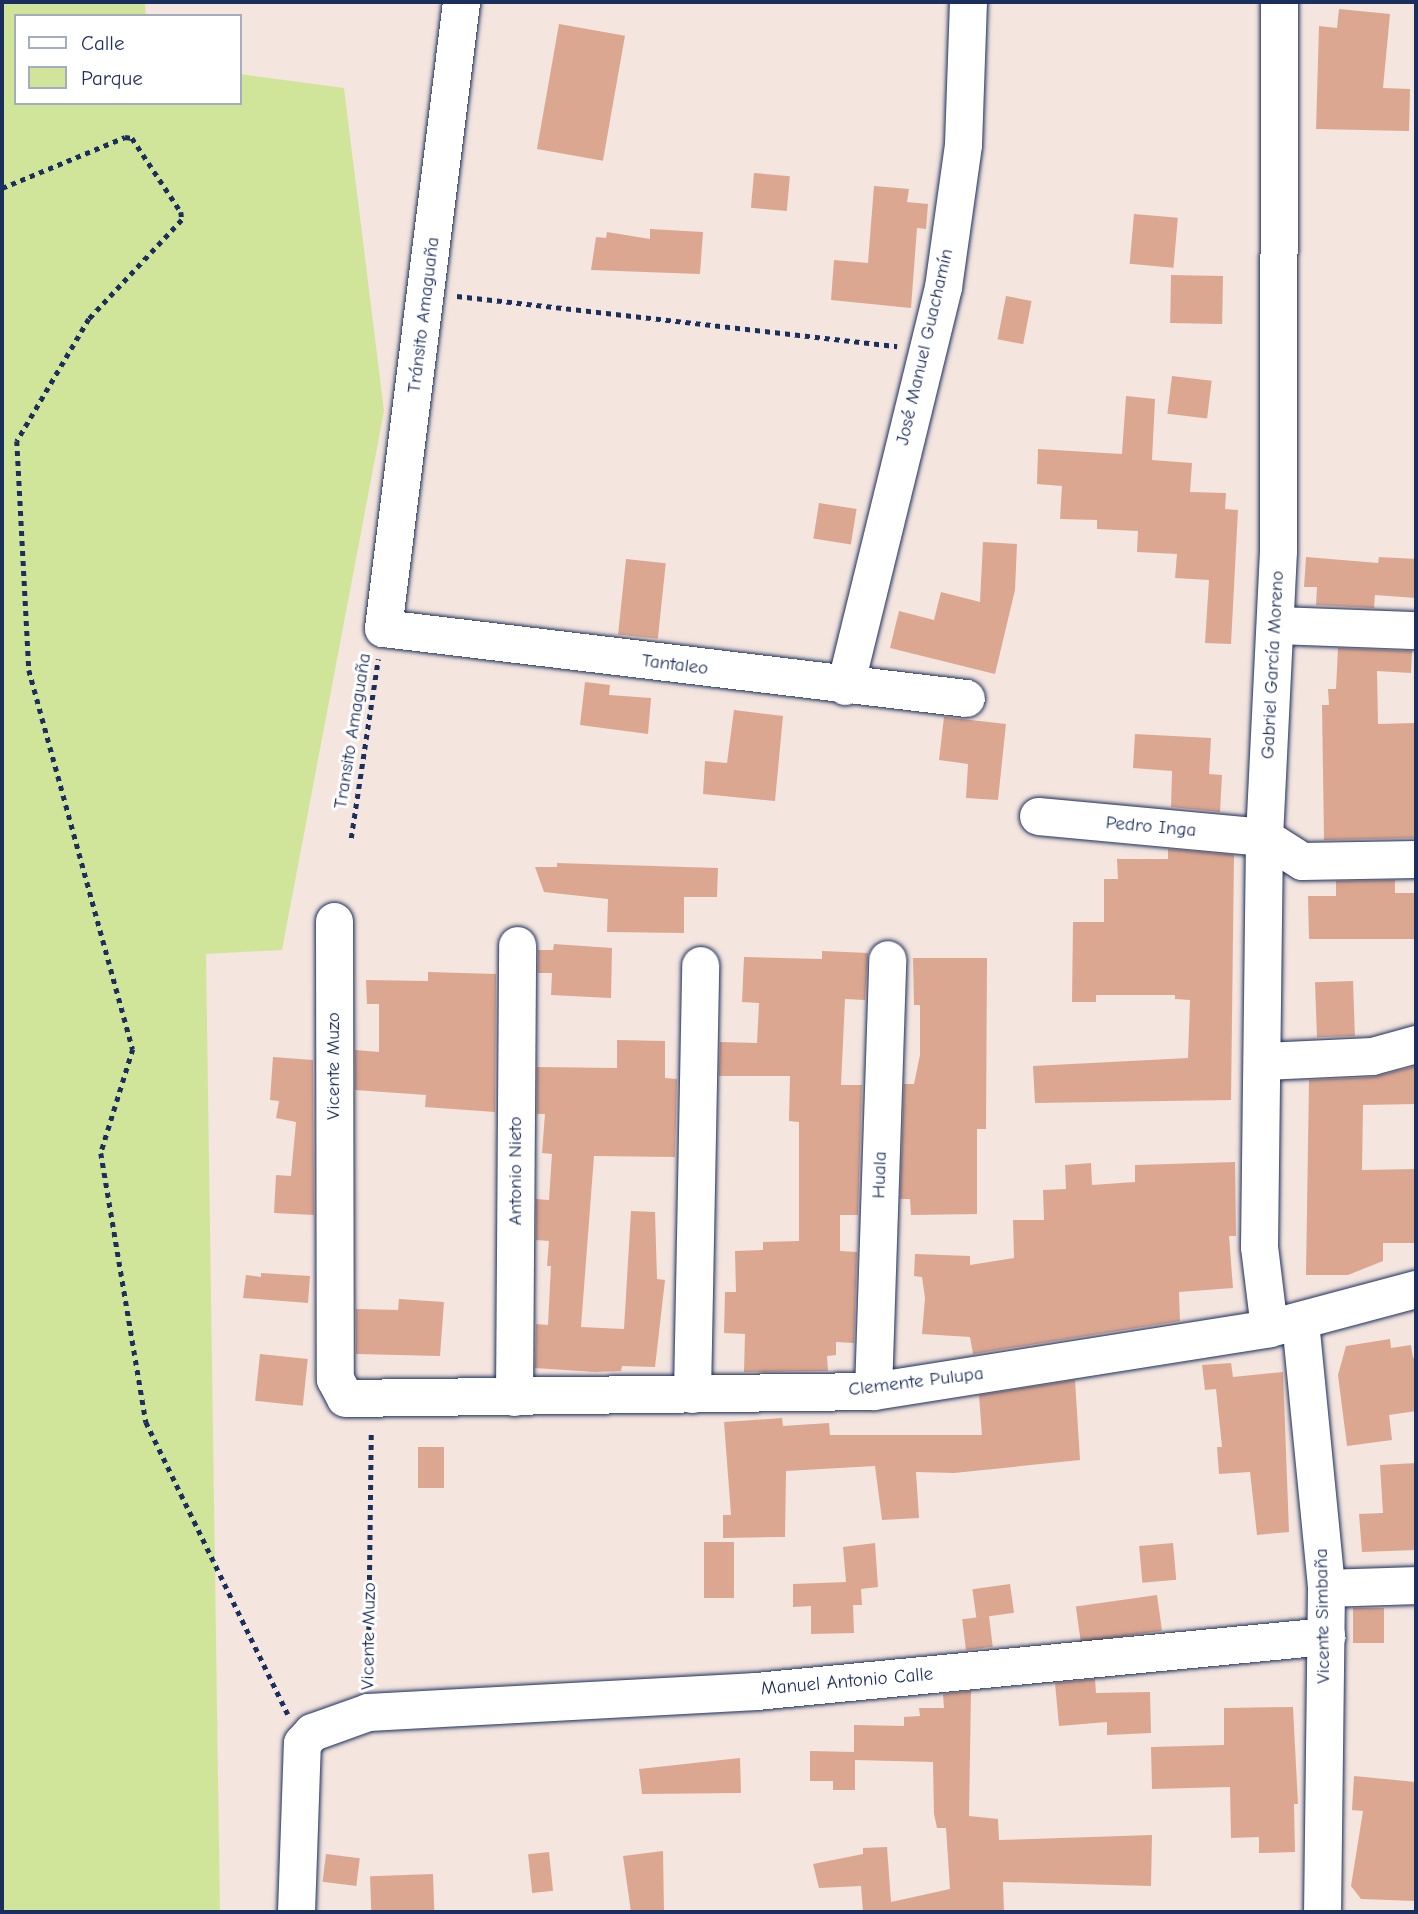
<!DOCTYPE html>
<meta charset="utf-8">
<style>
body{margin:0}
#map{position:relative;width:1418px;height:1914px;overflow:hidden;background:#f4e5de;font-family:"Comic Neue",sans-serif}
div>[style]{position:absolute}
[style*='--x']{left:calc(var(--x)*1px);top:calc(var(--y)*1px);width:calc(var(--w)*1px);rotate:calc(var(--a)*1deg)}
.green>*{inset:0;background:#d1e59a}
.building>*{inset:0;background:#dca791;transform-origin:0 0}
.path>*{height:4.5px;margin-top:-2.25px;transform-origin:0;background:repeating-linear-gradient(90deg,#1b2f5e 0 5px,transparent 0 10px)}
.roads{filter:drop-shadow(0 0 2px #1b2f5e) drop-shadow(0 0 2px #1b2f5e)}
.minor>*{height:37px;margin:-18.5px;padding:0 18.5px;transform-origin:18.5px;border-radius:18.5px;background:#fff}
span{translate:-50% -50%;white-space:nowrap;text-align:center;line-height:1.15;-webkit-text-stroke:6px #fff;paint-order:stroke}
.street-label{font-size:19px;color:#1b2f5e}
.frame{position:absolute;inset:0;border:4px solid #1b2f5e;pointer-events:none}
.legend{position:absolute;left:14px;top:14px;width:228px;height:91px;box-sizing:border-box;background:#fff;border:2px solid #a4acbf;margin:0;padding:9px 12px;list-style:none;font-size:21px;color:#1b2f5e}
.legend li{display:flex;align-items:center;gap:14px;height:35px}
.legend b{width:35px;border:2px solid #a4acbf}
</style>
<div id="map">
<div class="green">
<i style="clip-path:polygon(2px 2px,145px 2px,146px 16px,16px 16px,16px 103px,240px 103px,240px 74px,344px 88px,384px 411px,282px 950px,206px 954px,220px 1912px,2px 1912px)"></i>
</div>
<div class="building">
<i style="clip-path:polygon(1339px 9px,1390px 14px,1383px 88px,1410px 89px,1409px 131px,1316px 129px,1319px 26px,1337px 28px)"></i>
<i style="left:559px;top:24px;width:67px;height:127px;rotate:10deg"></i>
<i style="left:754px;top:173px;width:36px;height:35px;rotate:5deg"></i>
<i style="clip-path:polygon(874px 186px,909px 189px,907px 202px,928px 204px,926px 229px,917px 228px,911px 308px,831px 300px,834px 260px,868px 263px)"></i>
<i style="left:1134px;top:214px;width:44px;height:50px;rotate:5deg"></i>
<i style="clip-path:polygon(650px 229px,703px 232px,700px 274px,591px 270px,596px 237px,606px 238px,607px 232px,650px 239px)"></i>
<i style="left:1171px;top:275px;width:52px;height:48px;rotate:1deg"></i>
<i style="left:1006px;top:296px;width:26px;height:44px;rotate:11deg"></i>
<i style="left:1172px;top:376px;width:40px;height:38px;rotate:7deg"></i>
<i style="clip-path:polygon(1126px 396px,1155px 399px,1152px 460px,1192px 463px,1190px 492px,1226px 493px,1225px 509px,1238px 510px,1231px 644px,1205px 643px,1209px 580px,1175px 578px,1177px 554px,1137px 552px,1138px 531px,1097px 529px,1097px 520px,1060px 519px,1062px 486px,1037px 484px,1038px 449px,1122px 454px)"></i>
<i style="left:819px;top:503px;width:38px;height:36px;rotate:9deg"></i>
<i style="clip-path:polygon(983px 542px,1017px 544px,1015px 590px,995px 674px,890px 648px,899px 611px,934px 620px,941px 592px,980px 602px)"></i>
<i style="clip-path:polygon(1306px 557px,1378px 563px,1379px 557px,1416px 559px,1416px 598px,1375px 595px,1374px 608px,1316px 605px,1317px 587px,1304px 587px)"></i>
<i style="left:626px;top:559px;width:40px;height:76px;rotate:6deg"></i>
<i style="clip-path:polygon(1338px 648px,1412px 651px,1411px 673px,1377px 671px,1378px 724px,1416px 723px,1416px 838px,1324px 840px,1322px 705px,1329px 705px,1328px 689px,1336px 689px)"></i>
<i style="clip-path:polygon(585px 682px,610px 685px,609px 695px,651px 698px,648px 734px,580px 725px)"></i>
<i style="clip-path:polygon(734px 710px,783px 716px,775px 801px,703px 794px,705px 761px,727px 763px)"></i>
<i style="clip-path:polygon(944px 717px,1006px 724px,998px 800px,966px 798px,968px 764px,939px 760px)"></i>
<i style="clip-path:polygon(1135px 734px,1211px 738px,1209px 774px,1222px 775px,1220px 812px,1171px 807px,1172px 771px,1133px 768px)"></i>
<i style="clip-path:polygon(1168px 849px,1234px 855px,1231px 1100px,1035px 1103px,1033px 1066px,1188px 1058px,1190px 1000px,1175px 999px,1175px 995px,1096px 995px,1096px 1002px,1072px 1002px,1073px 922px,1104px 922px,1104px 879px,1118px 879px,1117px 859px,1168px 859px)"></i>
<i style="clip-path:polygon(557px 863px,718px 868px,717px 897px,684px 897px,684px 933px,607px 932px,608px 899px,544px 892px,535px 867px,557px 867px)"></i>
<i style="clip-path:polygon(1395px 880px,1395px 893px,1416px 893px,1416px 939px,1309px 939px,1308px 896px,1336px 896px,1336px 881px)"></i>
<i style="clip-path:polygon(554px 944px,612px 948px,611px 998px,551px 995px,552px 973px,538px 973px,538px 950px,553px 950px)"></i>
<i style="clip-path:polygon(822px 951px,868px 953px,865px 1000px,845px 999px,841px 1085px,862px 1085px,858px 1215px,840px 1215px,840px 1251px,857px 1252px,854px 1343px,836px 1342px,836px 1355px,827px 1356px,828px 1371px,744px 1372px,745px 1334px,724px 1333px,725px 1292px,736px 1292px,735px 1251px,763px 1250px,763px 1242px,799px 1241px,799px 1122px,789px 1121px,790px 1076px,719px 1076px,720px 1042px,757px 1043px,759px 1003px,742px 1002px,744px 957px,822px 959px)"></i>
<i style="clip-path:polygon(913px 958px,987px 958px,986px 1129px,977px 1129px,977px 1214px,911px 1215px,910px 1199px,900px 1199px,904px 1084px,914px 1084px,920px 1055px,920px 1005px,914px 1005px)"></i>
<i style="clip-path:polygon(428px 972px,496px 974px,495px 1112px,425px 1107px,426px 1095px,355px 1090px,355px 1050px,379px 1052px,379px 1004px,367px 1004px,366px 980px,428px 981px)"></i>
<i style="left:1353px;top:981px;width:55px;height:38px;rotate:88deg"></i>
<i style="clip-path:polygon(617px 1040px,665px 1041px,665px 1078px,677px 1079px,675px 1157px,594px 1156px,581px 1327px,624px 1329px,631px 1211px,655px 1212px,657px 1279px,665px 1280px,655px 1367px,622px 1366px,621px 1371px,595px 1372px,535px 1368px,536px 1324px,548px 1325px,551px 1266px,547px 1266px,549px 1241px,536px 1240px,536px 1199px,549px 1200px,552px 1154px,542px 1153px,545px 1114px,537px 1114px,537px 1067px,617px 1068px)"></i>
<i style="clip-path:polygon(273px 1057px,313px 1060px,314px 1215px,274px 1213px,276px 1175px,291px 1176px,296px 1122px,276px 1118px,279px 1101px,270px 1100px)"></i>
<i style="clip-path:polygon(1416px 1066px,1416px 1104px,1363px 1105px,1362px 1170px,1416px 1169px,1416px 1243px,1383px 1243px,1383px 1261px,1348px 1275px,1306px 1275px,1309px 1080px,1373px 1077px)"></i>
<i style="clip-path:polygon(1235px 1162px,1236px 1236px,1229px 1236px,1233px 1288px,1179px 1292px,1180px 1321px,973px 1354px,970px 1337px,922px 1334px,925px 1298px,922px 1277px,914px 1276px,915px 1254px,970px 1256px,970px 1265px,1014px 1258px,1013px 1220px,1044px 1220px,1043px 1190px,1066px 1189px,1065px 1165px,1091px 1163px,1092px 1185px,1135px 1182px,1135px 1165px)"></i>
<i style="clip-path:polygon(261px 1273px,310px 1276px,308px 1303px,243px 1298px,246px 1275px,261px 1277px)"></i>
<i style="clip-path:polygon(399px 1299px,444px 1302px,440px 1356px,356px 1354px,356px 1309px,398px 1310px)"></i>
<i style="clip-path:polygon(1390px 1339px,1391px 1348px,1411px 1345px,1413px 1358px,1416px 1357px,1416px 1411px,1389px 1415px,1392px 1440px,1347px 1446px,1338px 1375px,1346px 1346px)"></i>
<i style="left:260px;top:1354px;width:48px;height:47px;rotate:6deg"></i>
<i style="clip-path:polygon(1231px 1363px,1233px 1377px,1283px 1372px,1289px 1532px,1257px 1535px,1250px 1472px,1219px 1474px,1217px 1447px,1222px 1447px,1216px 1389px,1205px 1390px,1202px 1365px)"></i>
<i style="clip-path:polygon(1075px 1380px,1080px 1460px,954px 1473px,916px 1472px,919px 1518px,882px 1520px,875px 1466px,786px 1471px,785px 1537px,723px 1538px,723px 1515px,731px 1515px,724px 1422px,782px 1418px,783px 1426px,829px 1423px,830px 1435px,982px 1435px,979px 1395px)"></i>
<i style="left:418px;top:1447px;width:26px;height:41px"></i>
<i style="clip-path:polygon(1416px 1463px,1416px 1550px,1362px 1552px,1359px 1514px,1383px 1513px,1380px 1465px)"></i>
<i style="left:704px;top:1542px;width:30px;height:56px"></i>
<i style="clip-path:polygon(875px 1543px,878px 1587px,861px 1589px,862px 1605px,853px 1605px,854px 1633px,811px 1634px,811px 1606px,793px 1607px,793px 1584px,846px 1582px,843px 1547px)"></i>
<i style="left:1173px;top:1543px;width:37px;height:34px;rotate:85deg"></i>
<i style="left:1010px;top:1584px;width:29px;height:38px;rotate:82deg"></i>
<i style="left:1157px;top:1595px;width:36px;height:82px;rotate:82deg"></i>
<i style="left:1353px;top:1608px;width:31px;height:35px"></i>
<i style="left:989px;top:1616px;width:31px;height:27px;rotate:83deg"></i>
<i style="clip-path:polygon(1095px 1679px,1096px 1693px,1150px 1692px,1151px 1733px,1107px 1735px,1107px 1722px,1059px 1726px,1055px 1683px)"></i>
<i style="clip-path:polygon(971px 1691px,969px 1816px,998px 1819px,999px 1840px,1152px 1835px,1151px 1886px,1003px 1882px,1004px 1912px,863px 1912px,861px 1886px,819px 1888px,813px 1864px,863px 1854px,863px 1848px,887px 1847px,891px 1902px,950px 1889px,946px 1828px,937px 1828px,934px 1814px,933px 1762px,855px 1760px,855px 1790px,833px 1790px,833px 1781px,810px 1781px,810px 1751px,854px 1752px,854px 1725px,904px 1726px,904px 1717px,920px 1716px,919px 1708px,944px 1708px,943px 1694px)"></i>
<i style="clip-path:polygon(1293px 1707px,1298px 1804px,1294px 1804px,1295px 1852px,1259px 1853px,1259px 1837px,1231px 1838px,1230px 1787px,1152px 1789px,1151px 1747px,1224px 1745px,1224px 1708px)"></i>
<i style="clip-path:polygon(740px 1758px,741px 1793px,642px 1794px,639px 1769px)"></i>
<i style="clip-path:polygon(1354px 1776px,1416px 1782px,1416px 1901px,1361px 1899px,1351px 1886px,1363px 1811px,1352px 1810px)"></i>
<i style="clip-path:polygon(663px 1851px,664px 1912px,631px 1912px,623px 1856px)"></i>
<i style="left:549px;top:1852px;width:39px;height:21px;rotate:84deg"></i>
<i style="left:326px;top:1854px;width:34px;height:28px;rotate:7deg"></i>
<i style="left:433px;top:1874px;width:38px;height:63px;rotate:88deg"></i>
</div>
<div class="path">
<i style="--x:2;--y:188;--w:133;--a:-22.5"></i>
<i style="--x:125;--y:137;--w:7;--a:8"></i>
<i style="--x:132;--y:138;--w:89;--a:56.5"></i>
<i style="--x:181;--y:212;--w:8;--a:83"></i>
<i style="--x:182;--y:220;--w:136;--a:133.2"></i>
<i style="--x:89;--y:319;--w:142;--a:120.5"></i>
<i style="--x:17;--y:441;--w:229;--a:87"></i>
<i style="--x:29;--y:670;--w:393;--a:74.7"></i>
<i style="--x:133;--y:1049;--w:109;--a:107.1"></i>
<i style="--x:101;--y:1153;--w:273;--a:80.5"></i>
<i style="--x:146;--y:1422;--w:325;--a:64.1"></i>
<i style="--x:457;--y:296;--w:443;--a:6.5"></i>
<i style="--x:351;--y:838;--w:181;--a:-81.4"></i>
<i style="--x:368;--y:1680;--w:250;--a:-89.3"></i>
</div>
<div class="roads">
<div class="minor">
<i style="--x:461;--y:2;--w:631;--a:97.1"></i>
<i style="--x:383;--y:628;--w:587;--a:6.85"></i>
<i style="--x:1275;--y:625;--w:138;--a:2.1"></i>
<i style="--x:845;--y:686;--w:411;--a:-76.2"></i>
<i style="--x:943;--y:287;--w:144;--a:-82"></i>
<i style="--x:963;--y:144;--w:142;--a:-88"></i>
<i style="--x:1038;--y:816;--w:227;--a:5.3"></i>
<i style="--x:1264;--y:837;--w:45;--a:32.3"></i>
<i style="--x:1302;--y:861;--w:114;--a:-1"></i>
<i style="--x:334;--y:921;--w:458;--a:89.9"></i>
<i style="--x:335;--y:1379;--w:21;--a:62"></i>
<i style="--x:345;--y:1398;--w:528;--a:-0.76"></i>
<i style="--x:873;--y:1391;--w:401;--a:-9"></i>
<i style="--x:1269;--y:1328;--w:152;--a:-14.9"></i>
<i style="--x:1264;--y:1061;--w:108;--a:-2.7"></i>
<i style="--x:1372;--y:1056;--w:46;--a:-15.3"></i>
<i style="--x:1300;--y:1321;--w:268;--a:84.4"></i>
<i style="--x:1326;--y:1588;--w:324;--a:90.7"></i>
<i style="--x:1269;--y:1328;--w:82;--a:-97"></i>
<i style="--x:1259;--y:1247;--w:410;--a:-89.3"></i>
<i style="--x:1264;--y:837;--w:286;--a:-87.2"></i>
<i style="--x:1278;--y:551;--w:549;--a:-89.9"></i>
<i style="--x:873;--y:1391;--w:432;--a:-88.1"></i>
<i style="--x:692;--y:1394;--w:429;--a:-88.9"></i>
<i style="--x:514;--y:1397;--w:452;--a:-89.6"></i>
<i style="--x:1326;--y:1588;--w:90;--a:-1.9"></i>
<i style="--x:296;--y:1912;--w:169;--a:-88"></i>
<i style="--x:302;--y:1743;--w:15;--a:-48"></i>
<i style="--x:312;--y:1732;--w:59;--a:-19.7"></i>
<i style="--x:368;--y:1712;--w:389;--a:-3.1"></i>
<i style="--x:756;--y:1691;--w:573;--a:-5.51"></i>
</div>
</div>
<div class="street-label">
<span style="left:424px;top:315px;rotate:-83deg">Tránsito Amaguaña</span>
<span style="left:925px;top:347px;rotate:-77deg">José Manuel Guachamín</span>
<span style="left:675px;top:665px;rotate:7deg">Tantaleo</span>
<span style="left:1273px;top:665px;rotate:-87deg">Gabriel García Moreno</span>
<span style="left:353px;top:731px;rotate:-81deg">Transito Amaguaña</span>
<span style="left:1151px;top:827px;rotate:5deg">Pedro Inga</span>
<span style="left:334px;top:1066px;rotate:-90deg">Vicente Muzo</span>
<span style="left:516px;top:1171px;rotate:-90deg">Antonio Nieto</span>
<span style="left:880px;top:1175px;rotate:-88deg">Huala</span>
<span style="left:916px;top:1382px;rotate:-7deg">Clemente Pulupa</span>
<span style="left:1323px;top:1616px;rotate:-91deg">Vicente Simbaña</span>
<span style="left:369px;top:1636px;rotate:-89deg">Vicente Muzo</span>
<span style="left:847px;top:1682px;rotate:-5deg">Manuel Antonio Calle</span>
</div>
<div class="frame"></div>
<ul class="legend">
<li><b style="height:9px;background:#fff"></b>Calle</li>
<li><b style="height:19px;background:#d1e59a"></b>Parque</li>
</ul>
</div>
